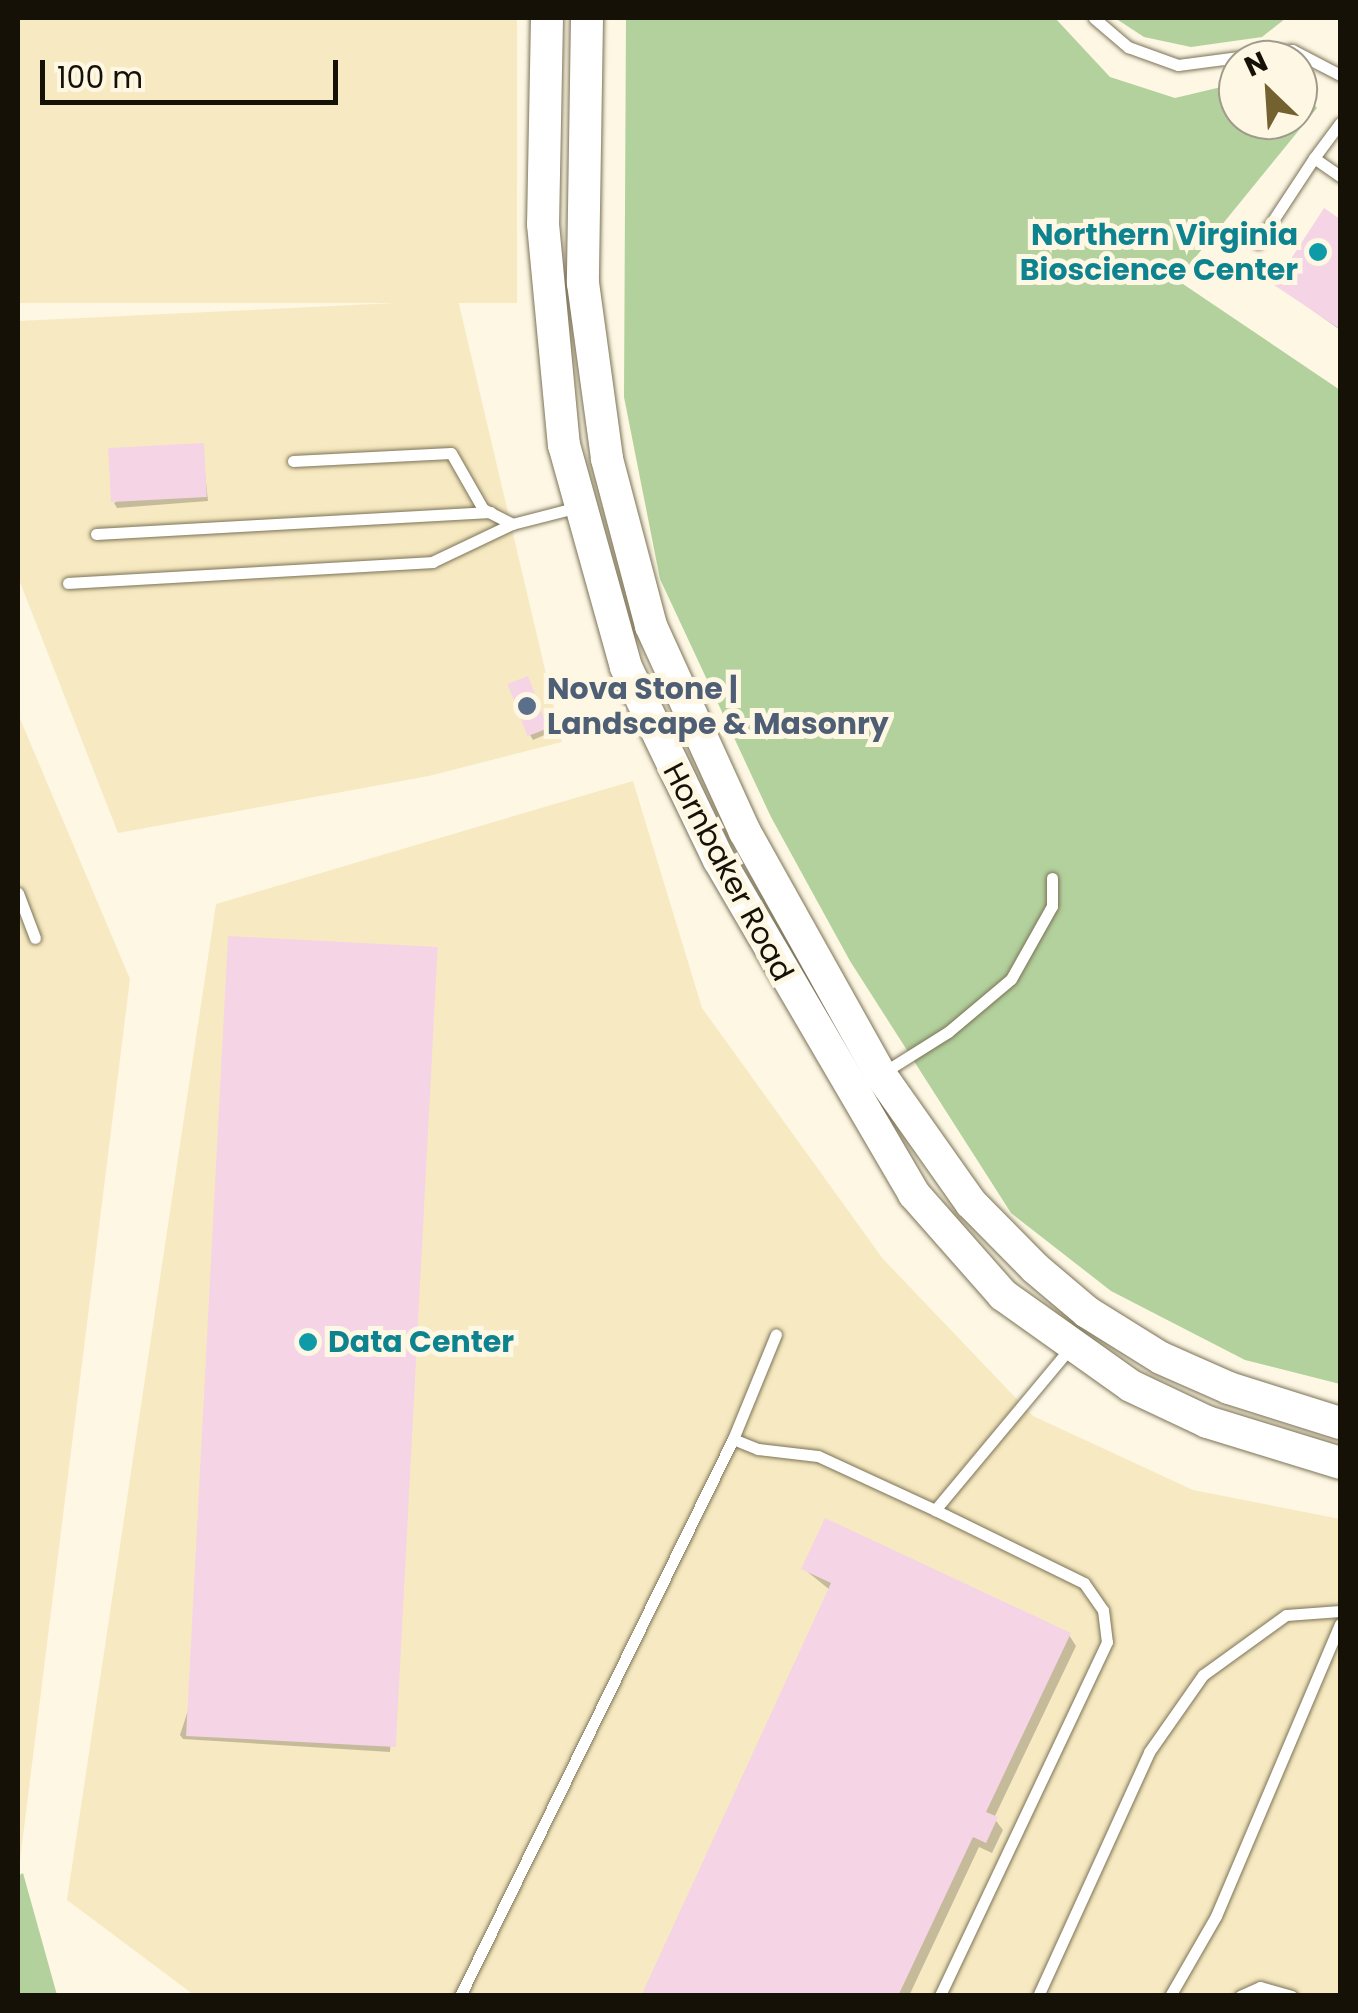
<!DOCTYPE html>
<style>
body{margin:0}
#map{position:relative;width:1358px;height:2013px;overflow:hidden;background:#fdf7e4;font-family:Poppins,sans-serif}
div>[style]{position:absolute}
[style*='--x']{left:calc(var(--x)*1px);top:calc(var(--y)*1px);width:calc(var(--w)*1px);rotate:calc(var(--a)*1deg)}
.built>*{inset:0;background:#f7eac2;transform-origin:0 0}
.green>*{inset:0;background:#b2d19d}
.shadow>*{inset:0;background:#0003}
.building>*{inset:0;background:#f5d4e6;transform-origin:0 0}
.roads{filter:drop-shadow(0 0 2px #7c7356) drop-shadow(0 0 2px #7c7356)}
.service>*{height:11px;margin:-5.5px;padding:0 5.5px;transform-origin:5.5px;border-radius:5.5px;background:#fff}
.secondary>*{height:32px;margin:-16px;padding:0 16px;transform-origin:16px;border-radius:16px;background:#fff}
.dots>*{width:28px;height:28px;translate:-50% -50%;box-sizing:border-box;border:5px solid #fdf7e4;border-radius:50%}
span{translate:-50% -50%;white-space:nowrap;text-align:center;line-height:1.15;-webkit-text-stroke:10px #fdf7e4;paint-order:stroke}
.culture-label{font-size:30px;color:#0d838f;font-weight:700}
.right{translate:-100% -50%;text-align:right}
.left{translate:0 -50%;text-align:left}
.service-label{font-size:30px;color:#4e5e75;font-weight:700}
.street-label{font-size:30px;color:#151106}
.frame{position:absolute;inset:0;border:20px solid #151106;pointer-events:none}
.north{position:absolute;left:1218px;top:40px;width:100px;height:100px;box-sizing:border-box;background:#fdf7e4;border:2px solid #a09b8b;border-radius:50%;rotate:335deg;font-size:28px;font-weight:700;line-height:40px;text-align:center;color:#151106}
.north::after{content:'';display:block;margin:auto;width:35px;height:45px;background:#746130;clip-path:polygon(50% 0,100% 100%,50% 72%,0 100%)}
.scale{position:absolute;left:40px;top:60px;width:298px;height:45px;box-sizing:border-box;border:5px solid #151106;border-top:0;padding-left:12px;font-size:30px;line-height:35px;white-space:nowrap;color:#151106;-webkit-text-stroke:8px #fdf7e4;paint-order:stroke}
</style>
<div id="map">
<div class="built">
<i style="left:18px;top:18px;width:499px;height:285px"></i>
<i style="clip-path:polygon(458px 300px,562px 742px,429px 776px,118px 833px,18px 577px,18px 321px)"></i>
<i style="clip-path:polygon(18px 714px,130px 979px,18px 1876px)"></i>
<i style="clip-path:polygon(633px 781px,702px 1008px,883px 1259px,1033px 1416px,1193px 1490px,1340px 1519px,1340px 1995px,194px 1995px,67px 1900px,216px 904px)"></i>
</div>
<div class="green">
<i style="clip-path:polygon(626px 18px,1055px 18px,1110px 77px,1175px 98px,1238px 83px,1238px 120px,1298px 120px,1298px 87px,1317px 108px,1177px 280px,1340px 390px,1340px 1384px,1245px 1360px,1111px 1291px,1011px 1213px,850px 961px,771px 817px,660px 579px,624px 397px)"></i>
<i style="clip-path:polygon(1115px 18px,1286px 18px,1262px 37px,1191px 47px,1144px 37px)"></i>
<i style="clip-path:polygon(23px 1873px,57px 1995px,18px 1995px,18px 1876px)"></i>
</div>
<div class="shadow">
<i style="clip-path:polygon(1325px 212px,1340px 222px,1340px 330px,1277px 285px)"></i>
<i style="clip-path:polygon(202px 445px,208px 501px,117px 508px,114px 503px)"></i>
<i style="clip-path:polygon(530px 683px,549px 733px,533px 740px,530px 735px)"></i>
<i style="clip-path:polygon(436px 951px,390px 1752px,183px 1739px,180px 1735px)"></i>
<i style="clip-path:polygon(804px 1569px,1069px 1635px,1076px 1646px,994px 1818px,1003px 1830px,992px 1853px,979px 1847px,909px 1996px,644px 1996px,830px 1590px)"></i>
</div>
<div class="building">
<i style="clip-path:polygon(1324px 208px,1340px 219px,1340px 329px,1274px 285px)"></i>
<i style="left:204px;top:443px;width:54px;height:96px;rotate:87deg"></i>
<i style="left:528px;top:676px;width:56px;height:22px;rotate:69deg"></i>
<i style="left:228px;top:936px;width:210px;height:801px;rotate:3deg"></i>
<i style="clip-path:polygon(825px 1518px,1071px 1633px,986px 1812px,998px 1817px,986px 1843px,973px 1837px,898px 1996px,641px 1996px,831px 1583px,801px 1569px)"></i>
</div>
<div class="roads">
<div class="service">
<i style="--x:1094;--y:18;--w:45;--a:40.5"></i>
<i style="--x:1128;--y:47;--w:53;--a:19.8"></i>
<i style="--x:1178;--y:65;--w:115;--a:-7.5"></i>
<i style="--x:1292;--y:50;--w:54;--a:27.5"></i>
<i style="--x:1340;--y:123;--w:44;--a:126.6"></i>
<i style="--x:1314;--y:158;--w:32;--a:35"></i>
<i style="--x:1258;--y:243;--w:102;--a:-56.6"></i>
<i style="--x:293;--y:461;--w:158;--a:-2.9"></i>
<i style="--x:451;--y:453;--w:64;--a:60.3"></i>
<i style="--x:483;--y:509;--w:33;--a:27"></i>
<i style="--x:96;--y:534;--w:395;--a:-3.2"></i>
<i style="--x:68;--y:583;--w:365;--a:-3.3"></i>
<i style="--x:432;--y:562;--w:89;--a:-25.4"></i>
<i style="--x:512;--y:524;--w:68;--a:-14.4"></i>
<i style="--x:18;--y:893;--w:48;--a:69.3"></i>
<i style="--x:881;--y:1074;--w:79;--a:-32.1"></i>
<i style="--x:948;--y:1032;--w:82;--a:-40.1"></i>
<i style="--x:1011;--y:979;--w:84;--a:-60.7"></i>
<i style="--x:1052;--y:906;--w:28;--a:-90"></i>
<i style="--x:733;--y:1439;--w:113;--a:-67.7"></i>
<i style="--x:935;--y:1510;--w:211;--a:-50.2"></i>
<i style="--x:460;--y:1996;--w:620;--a:-63.89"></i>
<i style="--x:733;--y:1439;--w:27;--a:22"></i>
<i style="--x:758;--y:1449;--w:60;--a:6.7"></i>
<i style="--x:818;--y:1456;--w:129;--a:24.8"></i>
<i style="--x:935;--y:1510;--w:166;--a:26.1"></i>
<i style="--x:1084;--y:1583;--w:33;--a:55"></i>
<i style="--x:1103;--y:1610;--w:32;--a:83"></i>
<i style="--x:1107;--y:1642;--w:391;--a:115.3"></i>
<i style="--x:1038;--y:1996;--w:268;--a:-65.5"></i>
<i style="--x:1149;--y:1752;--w:94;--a:-55"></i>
<i style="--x:1203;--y:1675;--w:102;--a:-35.9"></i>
<i style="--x:1286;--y:1615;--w:54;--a:-4.2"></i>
<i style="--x:1170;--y:1996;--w:92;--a:-60.1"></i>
<i style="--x:1216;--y:1916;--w:317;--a:-67"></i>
<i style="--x:1240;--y:1996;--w:22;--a:-24"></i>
<i style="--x:1260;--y:1987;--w:33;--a:16"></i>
</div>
<div class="secondary">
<i style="--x:547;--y:18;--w:206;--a:91.1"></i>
<i style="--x:543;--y:224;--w:222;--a:84.6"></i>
<i style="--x:564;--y:445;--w:230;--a:74.4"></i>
<i style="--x:626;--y:667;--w:214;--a:64.3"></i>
<i style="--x:719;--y:860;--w:387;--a:59.7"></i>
<i style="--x:914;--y:1194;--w:135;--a:48.6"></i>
<i style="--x:1003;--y:1295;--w:157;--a:35.4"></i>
<i style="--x:1131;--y:1386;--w:84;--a:25.3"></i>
<i style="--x:1207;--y:1422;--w:139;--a:17.1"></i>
<i style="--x:587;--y:18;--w:265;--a:90.9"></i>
<i style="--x:583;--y:283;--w:178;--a:82.2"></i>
<i style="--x:607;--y:459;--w:173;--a:75.2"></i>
<i style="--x:651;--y:626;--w:226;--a:65.5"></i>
<i style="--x:745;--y:832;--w:277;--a:60.8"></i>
<i style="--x:880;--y:1074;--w:158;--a:54.8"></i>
<i style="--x:971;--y:1203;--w:91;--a:45.4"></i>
<i style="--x:1035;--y:1268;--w:68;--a:40.2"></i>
<i style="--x:1087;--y:1312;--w:87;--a:31.9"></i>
<i style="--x:1161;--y:1358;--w:74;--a:23.8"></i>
<i style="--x:1229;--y:1388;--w:116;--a:17.5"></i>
</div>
</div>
<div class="dots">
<i style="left:1318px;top:252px;background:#0f9aa8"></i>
<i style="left:527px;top:706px;background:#5c6f8a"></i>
<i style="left:308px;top:1342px;background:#0f9aa8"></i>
</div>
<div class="culture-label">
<span class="right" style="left:1298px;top:252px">Northern Virginia<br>Bioscience Center</span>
<span class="left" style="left:328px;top:1342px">Data Center</span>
</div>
<div class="service-label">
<span class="left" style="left:547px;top:706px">Nova Stone |<br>Landscape &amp; Masonry</span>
</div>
<div class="street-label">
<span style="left:728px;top:872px;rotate:62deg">Hornbaker Road</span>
</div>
<div class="frame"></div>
<div class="north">N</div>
<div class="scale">100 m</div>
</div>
